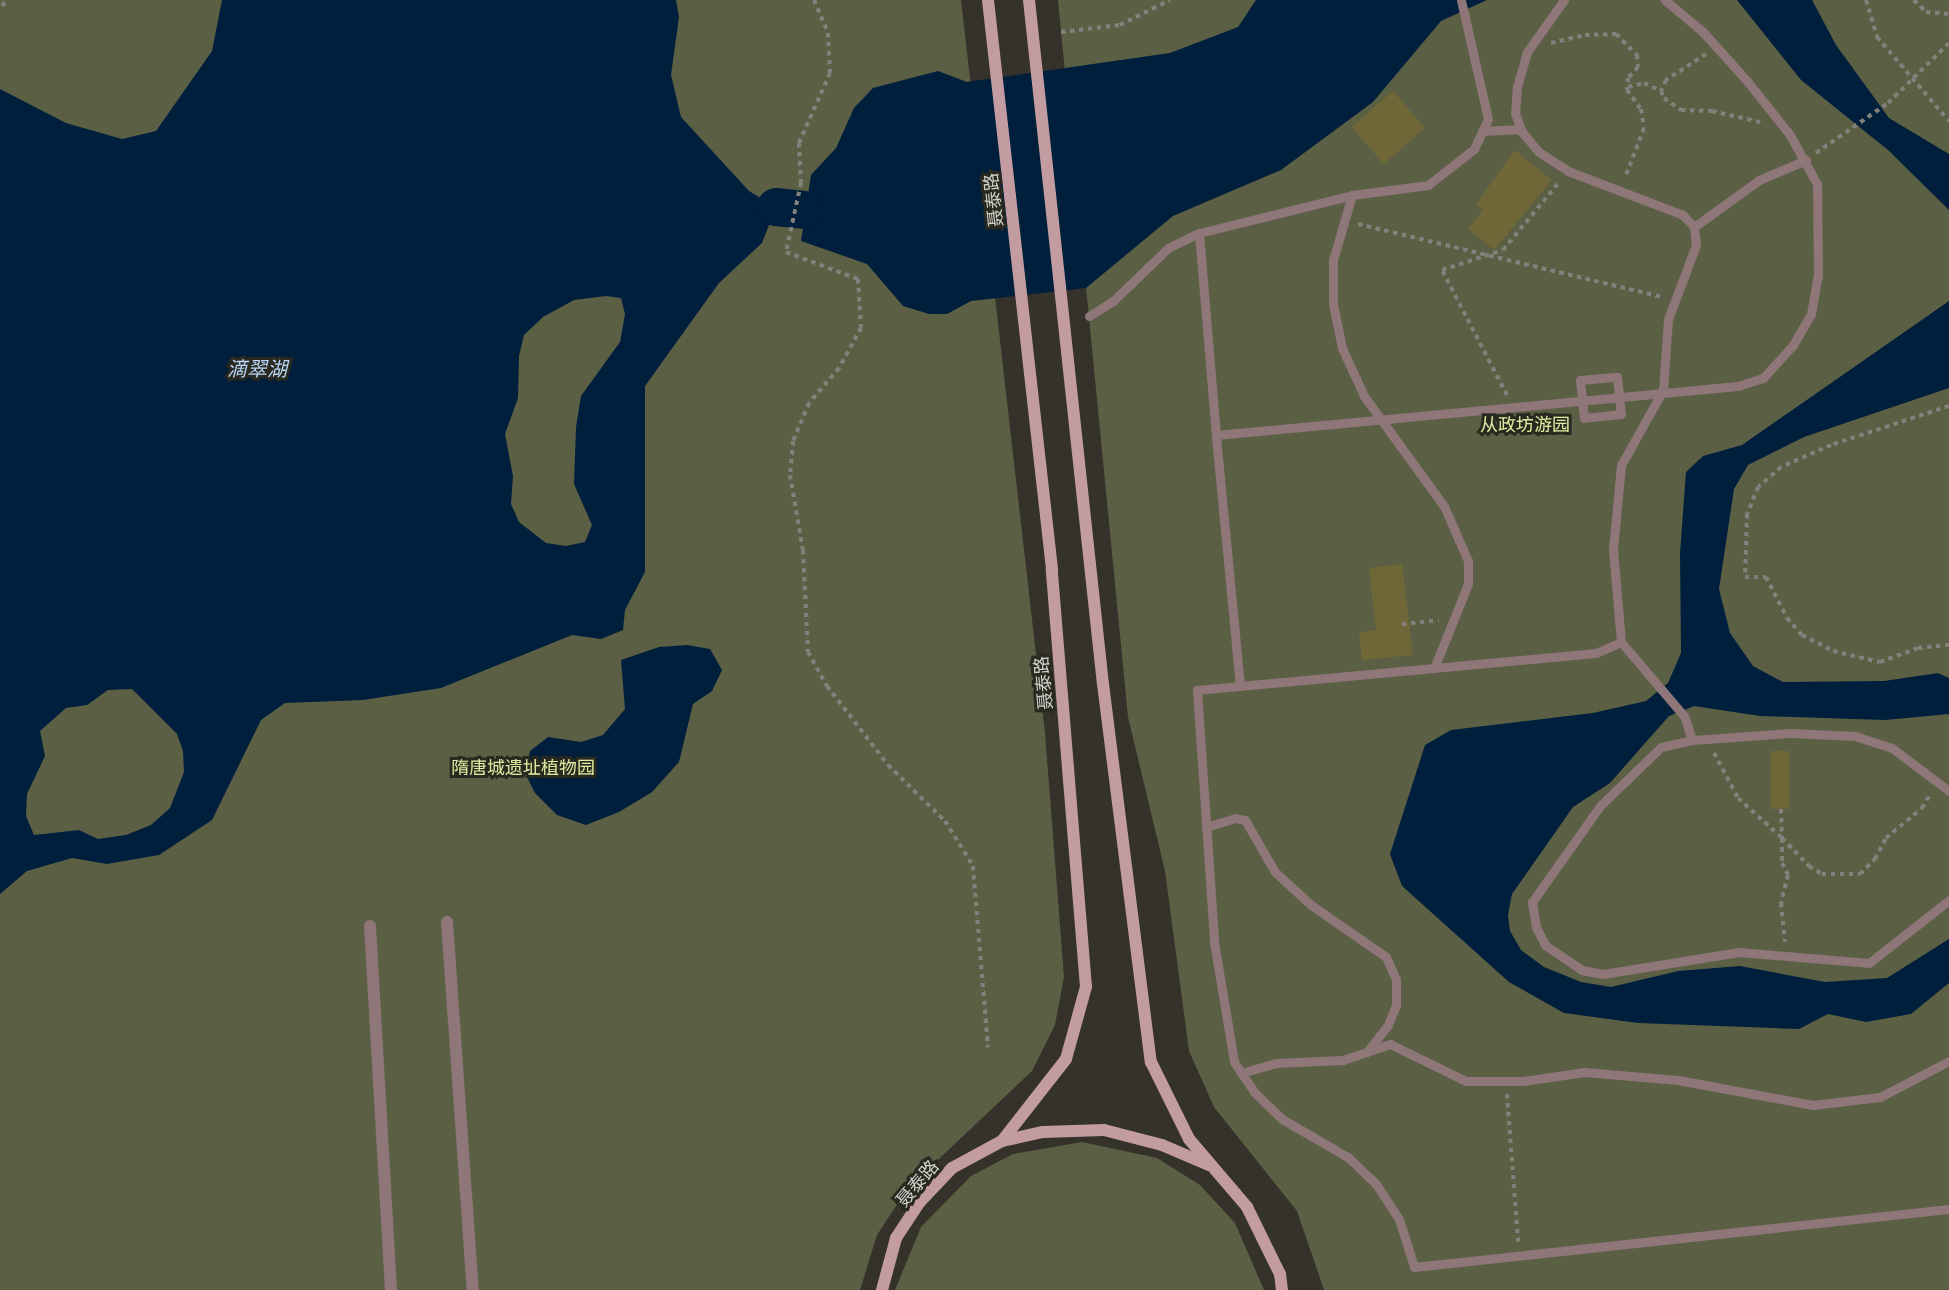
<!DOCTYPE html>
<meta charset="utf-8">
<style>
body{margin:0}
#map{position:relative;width:1949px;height:1290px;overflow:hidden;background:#34322a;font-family:"Noto Sans","Noto Sans SC",sans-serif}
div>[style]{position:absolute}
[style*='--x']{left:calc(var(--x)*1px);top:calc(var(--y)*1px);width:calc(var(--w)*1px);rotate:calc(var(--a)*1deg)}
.green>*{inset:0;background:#5b6045}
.water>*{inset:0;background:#001f3c}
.river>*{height:38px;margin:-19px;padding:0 19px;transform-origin:19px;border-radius:19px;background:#001f3c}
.building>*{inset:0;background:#6f6738;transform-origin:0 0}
.path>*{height:4px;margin-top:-2px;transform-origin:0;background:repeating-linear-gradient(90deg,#83817b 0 4.5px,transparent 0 9px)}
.service>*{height:9px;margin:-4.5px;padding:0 4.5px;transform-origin:4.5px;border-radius:4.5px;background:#8e7679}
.pedestrian>*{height:12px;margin:-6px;padding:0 6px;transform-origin:6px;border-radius:6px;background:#8e7679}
.secondary>*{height:12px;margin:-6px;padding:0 6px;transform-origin:6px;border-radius:6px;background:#c29ca0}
span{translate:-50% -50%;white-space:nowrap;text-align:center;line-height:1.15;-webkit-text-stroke:6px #2a2920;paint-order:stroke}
.street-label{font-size:18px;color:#d2d1cc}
.park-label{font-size:18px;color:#deeca1}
.water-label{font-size:20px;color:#b7d6f8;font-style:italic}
</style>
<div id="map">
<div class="green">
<i style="clip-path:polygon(0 0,961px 0,1045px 733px,1064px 977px,1055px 1025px,1032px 1071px,907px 1189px,877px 1235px,860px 1290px,0 1290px)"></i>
<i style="clip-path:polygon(1058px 0,1949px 0,1949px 1290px,1324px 1290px,1297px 1211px,1214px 1107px,1189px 1051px,1165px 871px,1128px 717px)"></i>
<i style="clip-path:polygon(1082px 1142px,1157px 1158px,1200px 1185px,1235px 1223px,1264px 1290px,895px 1290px,921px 1227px,971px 1176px,1013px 1154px)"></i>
</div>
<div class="water">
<i style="clip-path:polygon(evenodd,222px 0,676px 0,679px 17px,671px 75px,681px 117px,749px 191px,776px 207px,762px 243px,719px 283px,645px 386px,645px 572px,625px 610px,623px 630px,601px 639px,572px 635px,441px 688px,363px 700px,285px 703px,261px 720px,212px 820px,159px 855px,107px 864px,72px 858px,27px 871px,0 894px,0 89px,66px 123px,122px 139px,156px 131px,212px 51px,222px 0,606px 296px,621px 298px,625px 314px,620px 342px,581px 396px,576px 427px,574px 484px,592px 525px,585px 542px,566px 546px,546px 543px,519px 522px,511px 504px,513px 476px,505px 434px,518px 398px,519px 356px,524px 335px,543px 317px,574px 300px,606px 296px,222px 0,132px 689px,177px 734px,183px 751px,184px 772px,170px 808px,151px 825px,126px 835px,98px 839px,79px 830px,34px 835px,26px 816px,27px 794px,45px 756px,40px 731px,66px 708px,87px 705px,108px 690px,132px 689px)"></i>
<i style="clip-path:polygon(1256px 0,1487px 0,1441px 21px,1373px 102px,1281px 170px,1173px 216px,1086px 288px,971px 301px,947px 314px,929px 314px,903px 306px,867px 264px,801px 241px,811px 175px,836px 148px,854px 108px,873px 88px,938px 71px,967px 82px,1170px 53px,1238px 27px)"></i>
<i style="clip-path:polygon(1737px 0,1812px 0,1836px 45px,1889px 118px,1949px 154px,1949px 210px,1888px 150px,1801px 80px)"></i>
<i style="clip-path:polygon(1949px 301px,1949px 388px,1804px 437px,1748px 465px,1734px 489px,1719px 589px,1730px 633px,1753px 666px,1783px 682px,1884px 681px,1938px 673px,1949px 678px,1949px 714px,1885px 720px,1760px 716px,1694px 706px,1669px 716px,1610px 783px,1573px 807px,1512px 894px,1508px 915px,1510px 931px,1521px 950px,1544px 967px,1581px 982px,1611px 987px,1678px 971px,1740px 966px,1825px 982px,1887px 978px,1949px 939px,1949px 983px,1911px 1014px,1866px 1022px,1828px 1014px,1799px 1029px,1638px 1023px,1564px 1013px,1509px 982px,1402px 886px,1390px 854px,1425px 745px,1451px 730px,1593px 713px,1646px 701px,1668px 683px,1681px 653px,1680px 553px,1686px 472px,1703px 456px,1742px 445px)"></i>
<i style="clip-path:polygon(687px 645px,710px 649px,722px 670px,712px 691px,693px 704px,679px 762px,652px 792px,619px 812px,586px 825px,557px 815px,535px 793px,525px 773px,530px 751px,548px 737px,581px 742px,603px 735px,625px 709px,621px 660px,659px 647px)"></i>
</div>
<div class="river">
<i style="--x:776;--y:207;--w:30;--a:6"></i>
</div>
<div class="building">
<i style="left:1393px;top:91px;width:49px;height:55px;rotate:49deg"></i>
<i style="clip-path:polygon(1515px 150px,1552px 180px,1494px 250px,1468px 229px,1483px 210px,1476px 204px)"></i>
<i style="clip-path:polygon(1402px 564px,1413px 655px,1362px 660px,1359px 632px,1376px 630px,1369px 568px)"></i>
<i style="left:1771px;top:751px;width:18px;height:58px"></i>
</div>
<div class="path">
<i style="--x:814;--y:0;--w:36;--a:67"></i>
<i style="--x:828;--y:33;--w:40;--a:87.1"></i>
<i style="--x:830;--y:73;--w:77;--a:113.9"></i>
<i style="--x:799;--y:143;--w:40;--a:87.1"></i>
<i style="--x:801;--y:183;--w:71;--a:102.3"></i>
<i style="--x:786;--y:252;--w:77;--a:20.6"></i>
<i style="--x:858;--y:279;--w:49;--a:86.5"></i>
<i style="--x:861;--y:328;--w:46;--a:118.8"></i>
<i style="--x:839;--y:368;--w:46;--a:130.6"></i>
<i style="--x:809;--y:403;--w:41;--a:112.8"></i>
<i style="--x:793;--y:441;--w:34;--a:95"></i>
<i style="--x:790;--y:475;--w:76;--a:80.2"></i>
<i style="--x:803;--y:550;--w:102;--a:87.2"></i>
<i style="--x:808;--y:652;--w:39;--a:61"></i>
<i style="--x:827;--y:686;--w:100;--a:52.3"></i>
<i style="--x:888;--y:765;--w:80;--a:44.5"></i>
<i style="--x:945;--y:821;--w:53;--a:58.1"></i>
<i style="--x:973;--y:866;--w:182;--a:85.3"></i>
<i style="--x:1866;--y:0;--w:39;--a:73"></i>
<i style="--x:1877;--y:37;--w:111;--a:49.4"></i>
<i style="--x:1914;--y:0;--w:17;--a:45"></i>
<i style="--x:1926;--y:12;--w:23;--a:5"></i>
<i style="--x:2;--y:6;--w:8;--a:-50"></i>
<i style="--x:1061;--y:32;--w:59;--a:-6.8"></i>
<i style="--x:1120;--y:25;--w:56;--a:-26.6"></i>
<i style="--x:1551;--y:43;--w:35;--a:-13"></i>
<i style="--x:1585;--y:35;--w:31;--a:-2"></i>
<i style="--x:1616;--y:34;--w:30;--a:45"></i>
<i style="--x:1637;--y:55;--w:12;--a:85"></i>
<i style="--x:1638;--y:67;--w:15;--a:132"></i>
<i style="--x:1628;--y:78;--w:12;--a:95"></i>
<i style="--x:1627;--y:90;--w:24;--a:54"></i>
<i style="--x:1641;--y:109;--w:19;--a:81"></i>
<i style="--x:1644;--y:128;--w:53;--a:110.8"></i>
<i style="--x:1706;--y:54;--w:48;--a:147"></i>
<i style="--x:1666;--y:80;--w:12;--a:114"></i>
<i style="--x:1661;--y:91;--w:8;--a:67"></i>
<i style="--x:1664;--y:98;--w:21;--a:35"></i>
<i style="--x:1681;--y:110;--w:31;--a:2"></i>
<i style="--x:1712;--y:111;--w:53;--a:13"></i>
<i style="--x:1628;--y:87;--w:16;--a:-14"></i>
<i style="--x:1644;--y:83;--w:19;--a:25"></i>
<i style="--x:1816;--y:153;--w:88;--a:-34.8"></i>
<i style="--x:1888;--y:103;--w:86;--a:-44.5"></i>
<i style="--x:1358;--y:224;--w:314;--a:13.5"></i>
<i style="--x:1507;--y:395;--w:141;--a:-117.5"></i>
<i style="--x:1442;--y:270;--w:64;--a:-18.2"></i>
<i style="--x:1503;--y:250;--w:89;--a:-50.4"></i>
<i style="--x:1949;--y:406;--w:124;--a:161.7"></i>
<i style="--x:1831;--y:445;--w:55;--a:156.3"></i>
<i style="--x:1781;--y:467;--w:30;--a:139"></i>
<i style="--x:1758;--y:487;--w:29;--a:112"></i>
<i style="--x:1747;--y:514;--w:63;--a:91.8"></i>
<i style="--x:1745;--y:577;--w:21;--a:0"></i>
<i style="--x:1766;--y:577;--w:46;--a:62.9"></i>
<i style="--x:1787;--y:618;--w:23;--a:49"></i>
<i style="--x:1802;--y:635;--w:35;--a:27"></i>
<i style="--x:1833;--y:651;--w:48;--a:13.2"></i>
<i style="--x:1880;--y:662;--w:40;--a:-20.2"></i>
<i style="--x:1918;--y:648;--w:31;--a:-6"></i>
<i style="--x:1402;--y:624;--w:37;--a:-6"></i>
<i style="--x:1714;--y:753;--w:51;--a:61.9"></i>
<i style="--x:1738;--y:798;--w:59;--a:42.3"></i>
<i style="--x:1782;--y:838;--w:25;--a:90"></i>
<i style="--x:1782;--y:863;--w:13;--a:63"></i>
<i style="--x:1788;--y:875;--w:29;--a:104"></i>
<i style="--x:1781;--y:903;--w:39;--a:84"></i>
<i style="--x:1781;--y:809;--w:29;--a:88"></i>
<i style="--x:1782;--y:838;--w:39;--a:46"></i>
<i style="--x:1809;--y:866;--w:15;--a:32"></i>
<i style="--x:1822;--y:874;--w:38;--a:0"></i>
<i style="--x:1860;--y:874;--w:21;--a:-45"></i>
<i style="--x:1875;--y:859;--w:24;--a:-62"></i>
<i style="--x:1886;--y:838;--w:47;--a:-39.8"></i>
<i style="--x:1922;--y:808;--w:17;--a:-59"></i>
<i style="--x:1507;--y:1094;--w:148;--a:85.7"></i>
</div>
<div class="service">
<i style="--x:1564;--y:0;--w:64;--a:125.4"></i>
<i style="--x:1527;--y:52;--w:35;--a:106"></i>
<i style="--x:1517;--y:86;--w:27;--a:94"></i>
<i style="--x:1515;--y:113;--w:20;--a:70"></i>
<i style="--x:1522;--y:132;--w:26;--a:50"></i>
<i style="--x:1539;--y:152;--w:35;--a:33"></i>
<i style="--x:1568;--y:171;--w:123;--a:20.9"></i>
<i style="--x:1683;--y:215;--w:16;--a:47"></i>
<i style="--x:1694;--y:227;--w:18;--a:84"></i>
<i style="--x:1696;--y:245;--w:79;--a:110.7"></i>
<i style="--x:1668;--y:319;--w:71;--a:94"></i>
<i style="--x:1663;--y:390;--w:86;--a:119.2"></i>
<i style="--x:1621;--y:465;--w:84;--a:95.4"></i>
<i style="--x:1613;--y:549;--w:93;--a:85.1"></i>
<i style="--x:1482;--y:131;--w:39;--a:-3"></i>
<i style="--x:1352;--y:195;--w:68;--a:106.3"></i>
<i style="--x:1333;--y:260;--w:44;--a:90"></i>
<i style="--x:1333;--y:304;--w:45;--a:78.4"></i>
<i style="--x:1342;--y:348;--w:53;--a:65.4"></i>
<i style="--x:1364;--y:396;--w:136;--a:54"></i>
<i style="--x:1444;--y:506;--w:60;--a:66.4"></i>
<i style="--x:1468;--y:561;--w:23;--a:90"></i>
<i style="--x:1468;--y:584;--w:91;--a:112"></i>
<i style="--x:1694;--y:227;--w:80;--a:-35.9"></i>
<i style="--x:1759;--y:180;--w:51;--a:-23.1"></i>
<i style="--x:1199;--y:233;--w:158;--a:-13.9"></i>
<i style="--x:1352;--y:195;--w:77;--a:-7.5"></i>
<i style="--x:1428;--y:185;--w:58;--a:-38"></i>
<i style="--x:1474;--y:149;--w:33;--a:-65"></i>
<i style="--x:1488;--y:119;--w:122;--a:-102.8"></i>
<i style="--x:1089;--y:316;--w:28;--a:-32"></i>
<i style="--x:1113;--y:301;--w:76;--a:-43.9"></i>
<i style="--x:1168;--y:248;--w:34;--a:-26"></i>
<i style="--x:1199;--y:233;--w:203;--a:85.2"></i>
<i style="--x:1617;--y:377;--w:37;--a:84"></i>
<i style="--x:1621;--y:414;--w:37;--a:174"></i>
<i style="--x:1584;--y:418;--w:38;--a:-96"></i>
<i style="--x:1580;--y:380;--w:37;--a:-5"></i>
<i style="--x:1240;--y:686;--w:252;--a:-95.5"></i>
<i style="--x:1216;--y:435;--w:524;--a:-5.36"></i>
<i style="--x:1738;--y:386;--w:26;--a:-18"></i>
<i style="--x:1763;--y:378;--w:45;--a:-47.7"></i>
<i style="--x:1793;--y:345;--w:36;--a:-60"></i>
<i style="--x:1811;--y:314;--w:39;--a:-80"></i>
<i style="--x:1818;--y:276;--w:92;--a:-90.6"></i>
<i style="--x:1817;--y:184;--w:56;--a:-118.9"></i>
<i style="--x:1790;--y:135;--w:69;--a:-128.5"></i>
<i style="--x:1747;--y:81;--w:66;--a:-131.9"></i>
<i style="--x:1703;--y:32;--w:50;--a:-139.9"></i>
<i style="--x:1692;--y:740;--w:25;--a:-108"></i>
<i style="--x:1684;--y:716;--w:97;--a:-130.4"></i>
<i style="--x:1621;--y:642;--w:27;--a:156"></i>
<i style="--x:1596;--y:653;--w:401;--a:174.7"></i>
<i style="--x:1197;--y:690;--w:253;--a:86.1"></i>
<i style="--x:1214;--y:942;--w:122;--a:80.5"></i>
<i style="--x:1234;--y:1062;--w:36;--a:56"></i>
<i style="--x:1254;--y:1092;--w:39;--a:44"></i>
<i style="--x:1282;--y:1119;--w:78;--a:30.2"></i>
<i style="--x:1349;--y:1158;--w:37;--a:44"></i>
<i style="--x:1376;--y:1184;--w:42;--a:56.7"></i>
<i style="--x:1399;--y:1219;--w:50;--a:72.6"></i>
<i style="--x:1414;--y:1267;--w:538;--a:-6.19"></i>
<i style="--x:1949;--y:791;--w:71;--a:-143"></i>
<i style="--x:1892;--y:748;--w:38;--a:-162"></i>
<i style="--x:1856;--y:736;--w:66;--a:-177.4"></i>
<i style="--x:1790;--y:733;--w:98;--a:175.9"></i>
<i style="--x:1692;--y:740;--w:32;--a:167"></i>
<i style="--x:1661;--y:747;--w:85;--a:136"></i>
<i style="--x:1600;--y:806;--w:118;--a:125.3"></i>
<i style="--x:1532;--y:902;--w:25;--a:81"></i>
<i style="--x:1536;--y:927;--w:20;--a:63"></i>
<i style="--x:1545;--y:945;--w:45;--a:34"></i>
<i style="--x:1582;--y:970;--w:21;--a:11"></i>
<i style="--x:1603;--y:974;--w:138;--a:-9.2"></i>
<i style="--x:1739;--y:952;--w:130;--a:4.8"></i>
<i style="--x:1869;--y:963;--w:102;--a:-38.2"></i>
<i style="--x:1206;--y:827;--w:31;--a:-17"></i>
<i style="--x:1236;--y:818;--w:9;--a:13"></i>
<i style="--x:1245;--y:820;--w:60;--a:60"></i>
<i style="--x:1275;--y:872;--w:49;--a:42.5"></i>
<i style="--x:1311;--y:905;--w:91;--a:34.7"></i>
<i style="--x:1386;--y:957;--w:24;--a:66"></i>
<i style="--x:1396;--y:979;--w:26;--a:90"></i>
<i style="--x:1396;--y:1005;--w:22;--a:112"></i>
<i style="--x:1388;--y:1025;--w:34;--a:128"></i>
<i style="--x:1241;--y:1073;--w:35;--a:-16"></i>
<i style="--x:1275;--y:1063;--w:68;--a:-2.5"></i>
<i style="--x:1343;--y:1060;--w:50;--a:-18.8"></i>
<i style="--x:1390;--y:1044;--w:85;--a:26"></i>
<i style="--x:1466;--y:1081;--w:57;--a:0"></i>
<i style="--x:1523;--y:1081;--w:62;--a:-8.4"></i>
<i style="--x:1584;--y:1072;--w:94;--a:4.9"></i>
<i style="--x:1678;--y:1080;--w:137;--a:10.5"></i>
<i style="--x:1813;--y:1105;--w:67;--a:-6.8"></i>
<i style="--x:1880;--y:1097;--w:78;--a:-27.6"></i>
</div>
<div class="pedestrian">
<i style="--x:447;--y:922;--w:369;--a:86"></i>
<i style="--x:370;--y:926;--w:365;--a:86.7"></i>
</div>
<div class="secondary">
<i style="--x:1029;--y:0;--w:688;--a:83.83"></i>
<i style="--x:1103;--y:684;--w:381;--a:82.8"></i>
<i style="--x:1151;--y:1062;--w:86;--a:63.7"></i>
<i style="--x:1189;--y:1139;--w:89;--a:49.5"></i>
<i style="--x:1247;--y:1207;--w:75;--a:63.8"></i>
<i style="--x:1280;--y:1274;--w:16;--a:83"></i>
<i style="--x:1002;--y:1141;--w:42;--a:-12.4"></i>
<i style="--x:1043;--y:1132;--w:61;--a:-1.9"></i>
<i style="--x:1104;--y:1130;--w:60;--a:14.5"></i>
<i style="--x:1162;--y:1145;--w:51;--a:23.1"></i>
<i style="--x:882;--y:1290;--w:54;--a:-74.9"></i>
<i style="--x:896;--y:1238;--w:42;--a:-56.7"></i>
<i style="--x:919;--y:1203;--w:48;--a:-46.7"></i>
<i style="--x:952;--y:1168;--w:57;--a:-28.4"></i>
<i style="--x:1002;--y:1141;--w:104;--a:-52"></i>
<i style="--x:1066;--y:1059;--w:75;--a:-74.5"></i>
<i style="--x:1086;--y:987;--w:419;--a:-94.7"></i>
<i style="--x:1052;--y:569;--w:573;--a:-96.42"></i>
</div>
<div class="street-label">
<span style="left:993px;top:200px;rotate:-96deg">聂泰路</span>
<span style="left:1043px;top:683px;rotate:-95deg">聂泰路</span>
<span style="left:917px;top:1183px;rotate:-50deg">聂泰路</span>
</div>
<div class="park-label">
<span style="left:1525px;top:424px">从政坊游园</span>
<span style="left:523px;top:767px">隋唐城遗址植物园</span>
</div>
<div class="water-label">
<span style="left:257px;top:368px">滴翠湖</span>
</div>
</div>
